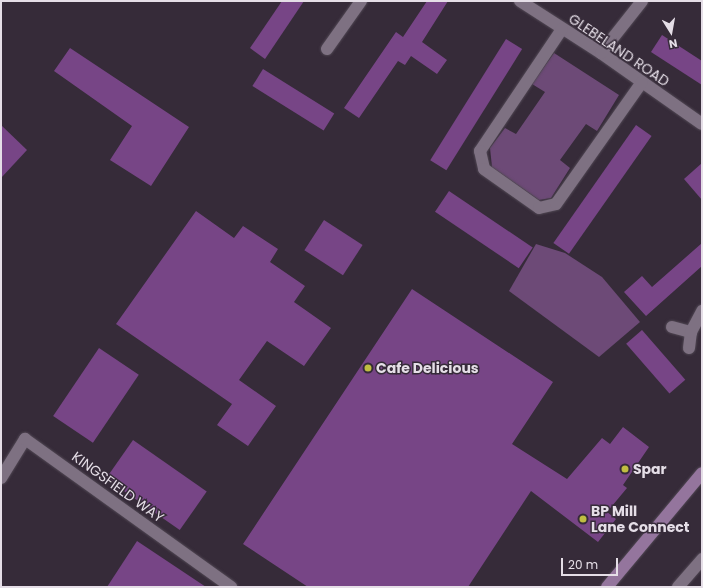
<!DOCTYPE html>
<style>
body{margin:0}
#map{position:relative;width:703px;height:588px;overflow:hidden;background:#362b39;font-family:Poppins,sans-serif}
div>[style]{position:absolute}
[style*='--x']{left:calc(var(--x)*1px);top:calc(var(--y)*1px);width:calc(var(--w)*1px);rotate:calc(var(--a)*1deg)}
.green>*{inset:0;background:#6d4a77}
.building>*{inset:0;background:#774586;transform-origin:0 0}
.roads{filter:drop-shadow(0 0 1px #514854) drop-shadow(0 0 1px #514854)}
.street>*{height:12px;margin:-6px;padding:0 6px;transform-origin:6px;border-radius:6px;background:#7e7182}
.secondary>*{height:12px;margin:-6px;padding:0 6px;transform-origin:6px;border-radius:6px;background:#94759d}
.dots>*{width:11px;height:11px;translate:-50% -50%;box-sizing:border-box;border:2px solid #362b39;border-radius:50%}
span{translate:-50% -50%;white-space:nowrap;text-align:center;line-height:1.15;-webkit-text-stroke:3px #362b39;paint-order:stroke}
.street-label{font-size:14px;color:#e5dee7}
.poi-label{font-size:14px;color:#e5dee7;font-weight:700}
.left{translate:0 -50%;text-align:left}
.frame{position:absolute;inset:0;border:2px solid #e5dee7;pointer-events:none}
.north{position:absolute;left:651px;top:12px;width:40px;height:40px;-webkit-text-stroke:3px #362b39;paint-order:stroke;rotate:169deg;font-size:11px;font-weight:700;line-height:16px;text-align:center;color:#e5dee7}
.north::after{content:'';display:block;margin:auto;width:14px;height:18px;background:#e5dee7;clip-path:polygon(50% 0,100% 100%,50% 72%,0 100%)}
.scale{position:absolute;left:561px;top:558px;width:57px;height:18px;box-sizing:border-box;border:2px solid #e5dee7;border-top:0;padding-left:5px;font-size:12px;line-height:14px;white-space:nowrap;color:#e5dee7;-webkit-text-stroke:3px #362b39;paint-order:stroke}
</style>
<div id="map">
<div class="green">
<i style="clip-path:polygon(554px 53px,619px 95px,597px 131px,586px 124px,560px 160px,570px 168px,551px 198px,539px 200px,492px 167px,490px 148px,505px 128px,516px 134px,545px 92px,532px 84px)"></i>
<i style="clip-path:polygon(536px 244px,565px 253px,602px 277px,640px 322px,599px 357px,509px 291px)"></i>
</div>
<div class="building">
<i style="clip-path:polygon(282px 1px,304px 1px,265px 59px,250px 48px)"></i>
<i style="clip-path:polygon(427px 1px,448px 1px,422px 42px,447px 60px,437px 74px,411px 56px,405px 65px,398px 61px,359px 118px,344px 108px,396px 32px,403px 37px)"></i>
<i style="clip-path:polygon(662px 35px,702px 61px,702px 85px,651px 52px)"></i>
<i style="left:506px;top:39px;width:19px;height:143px;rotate:32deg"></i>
<i style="clip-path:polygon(70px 48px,189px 127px,151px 186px,110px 160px,132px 126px,54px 71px)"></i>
<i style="left:263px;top:69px;width:84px;height:20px;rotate:32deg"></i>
<i style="clip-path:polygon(1px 125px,27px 150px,1px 178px)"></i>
<i style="left:636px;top:125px;width:19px;height:144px;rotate:35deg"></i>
<i style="clip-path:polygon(702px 163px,702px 200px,684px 179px)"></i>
<i style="left:449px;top:191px;width:101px;height:25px;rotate:34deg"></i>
<i style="clip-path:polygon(196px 211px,234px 238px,243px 226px,278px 249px,270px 262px,305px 286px,294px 302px,331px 328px,304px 366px,267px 341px,239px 380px,276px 406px,248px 446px,217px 425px,232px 404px,116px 324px)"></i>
<i style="left:324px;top:220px;width:46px;height:36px;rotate:33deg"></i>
<i style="clip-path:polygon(702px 243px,702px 266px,646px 316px,624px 292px,642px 276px,652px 287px)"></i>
<i style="clip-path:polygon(412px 289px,553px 382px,512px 444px,567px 479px,602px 438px,610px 444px,623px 427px,649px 447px,623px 485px,627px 488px,607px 512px,616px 519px,598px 542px,531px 491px,468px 587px,308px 587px,243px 544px)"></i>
<i style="left:642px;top:330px;width:66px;height:21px;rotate:49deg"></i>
<i style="left:99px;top:348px;width:48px;height:82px;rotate:34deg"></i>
<i style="left:133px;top:440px;width:90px;height:47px;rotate:35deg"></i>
<i style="clip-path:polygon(137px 541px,206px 587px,107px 587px)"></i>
</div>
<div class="roads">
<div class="street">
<i style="--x:520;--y:1;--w:96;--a:32.7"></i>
<i style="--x:601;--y:53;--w:123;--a:35.1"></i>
<i style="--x:562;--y:29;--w:147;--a:123.9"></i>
<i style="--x:480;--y:151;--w:18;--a:77"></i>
<i style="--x:484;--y:169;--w:67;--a:35.3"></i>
<i style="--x:539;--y:208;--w:17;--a:-13"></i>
<i style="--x:556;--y:204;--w:149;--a:-54.8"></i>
<i style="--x:327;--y:49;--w:59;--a:-54.7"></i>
<i style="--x:601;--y:53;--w:66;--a:-51.7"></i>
<i style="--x:672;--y:327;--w:20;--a:15"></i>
<i style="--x:689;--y:348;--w:16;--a:-83"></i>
<i style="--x:691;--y:332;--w:24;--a:-62"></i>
<i style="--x:1;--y:478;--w:46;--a:-58.4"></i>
<i style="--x:25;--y:439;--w:254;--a:35.7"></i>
<i style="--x:678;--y:587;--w:37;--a:-49"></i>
</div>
<div class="secondary">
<i style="--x:607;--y:587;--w:148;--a:-50.2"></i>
</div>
</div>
<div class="dots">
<i style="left:368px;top:368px;background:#c0be41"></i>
<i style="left:625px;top:469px;background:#c0be41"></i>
<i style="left:583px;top:519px;background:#c0be41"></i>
</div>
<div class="street-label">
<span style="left:619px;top:50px;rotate:34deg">GLEBELAND ROAD</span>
<span style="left:118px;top:487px;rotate:36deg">KINGSFIELD WAY</span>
</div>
<div class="poi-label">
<span class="left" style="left:376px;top:368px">Cafe Delicious</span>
<span class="left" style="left:633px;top:469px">Spar</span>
<span class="left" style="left:591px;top:519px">BP Mill<br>Lane Connect</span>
</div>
<div class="frame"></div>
<div class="north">N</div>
<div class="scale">20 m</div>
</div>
